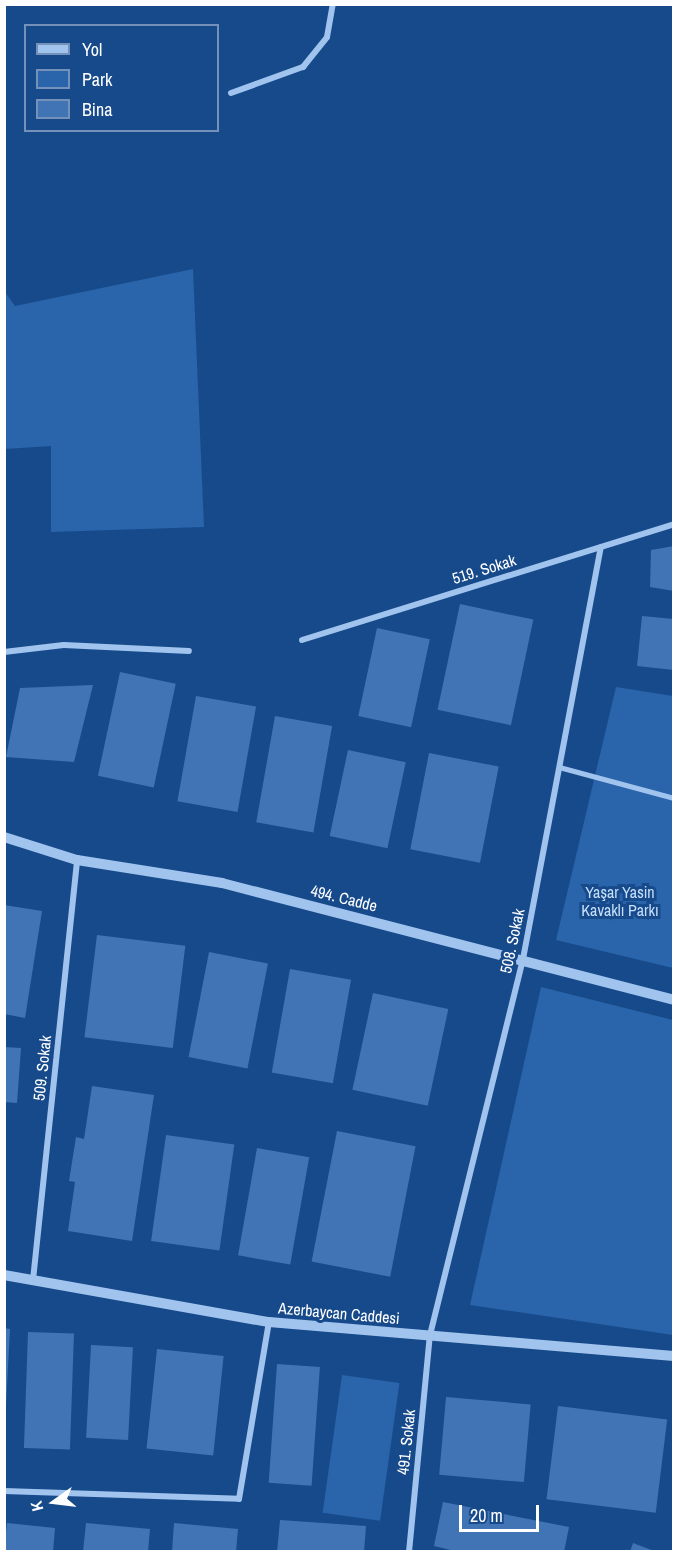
<!DOCTYPE html>
<meta charset="utf-8">
<style>
body{margin:0}
#map{position:relative;width:678px;height:1556px;overflow:hidden;background:#174a8b;font-family:"Archivo Narrow",sans-serif}
div>[style]{position:absolute}
[style*='--x']{left:calc(var(--x)*1px);top:calc(var(--y)*1px);width:calc(var(--w)*1px);rotate:calc(var(--a)*1deg)}
.green>*{inset:0;background:#2a64aa;transform-origin:0 0}
.building>*{inset:0;background:#4074b4;transform-origin:0 0}
.pedestrian>*{height:5px;margin:-2.5px;padding:0 2.5px;transform-origin:2.5px;border-radius:2.5px;background:#a1c4ee}
.minor>*{height:6px;margin:-3px;padding:0 3px;transform-origin:3px;border-radius:3px;background:#a1c4ee}
.tertiary>*{height:10px;margin:-5px;padding:0 5px;transform-origin:5px;border-radius:5px;background:#a1c4ee}
span{translate:-50% -50%;white-space:nowrap;text-align:center;line-height:1.15;-webkit-text-stroke:6px #174a8b;paint-order:stroke}
.street-label{font-size:16px;color:#fff}
.park-label{font-size:16px;color:#c7dffa}
.frame{position:absolute;inset:0;border:6px solid #fff;pointer-events:none}
.legend{position:absolute;left:24px;top:24px;width:195px;height:108px;box-sizing:border-box;background:#174a8b;border:2px solid #7492b9;margin:0;padding:8px 10px;list-style:none;font-size:18px;color:#fff}
.legend li{display:flex;align-items:center;gap:12px;height:30px}
.legend b{width:30px;border:2px solid #7492b9}
.north{position:absolute;left:24px;top:1472px;width:60px;height:60px;-webkit-text-stroke:4px #174a8b;paint-order:stroke;rotate:256deg;font-size:16px;font-weight:700;line-height:24px;text-align:center;color:#fff}
.north::after{content:'';display:block;margin:auto;width:21px;height:27px;background:#fff;clip-path:polygon(50% 0,100% 100%,50% 72%,0 100%)}
.scale{position:absolute;left:459px;top:1505px;width:80px;height:27px;box-sizing:border-box;border:3px solid #fff;border-top:0;padding-left:8px;font-size:18px;line-height:21px;white-space:nowrap;color:#fff;-webkit-text-stroke:4px #174a8b;paint-order:stroke}
</style>
<div id="map">
<div class="green">
<i style="clip-path:polygon(193px 269px,204px 527px,51px 532px,51px 446px,5px 449px,5px 292px,15px 306px)"></i>
<i style="clip-path:polygon(616px 687px,673px 696px,673px 968px,556px 940px)"></i>
<i style="clip-path:polygon(541px 987px,673px 1020px,673px 1335px,470px 1305px)"></i>
<i style="left:342px;top:1375px;width:58px;height:139px;rotate:8deg"></i>
</div>
<div class="building">
<i style="clip-path:polygon(674px 546px,674px 591px,650px 587px,651px 550px)"></i>
<i style="left:460px;top:604px;width:75px;height:108px;rotate:12deg"></i>
<i style="clip-path:polygon(642px 616px,674px 619px,674px 670px,637px 666px)"></i>
<i style="left:377px;top:628px;width:54px;height:90px;rotate:12deg"></i>
<i style="left:120px;top:672px;width:57px;height:106px;rotate:12deg"></i>
<i style="clip-path:polygon(93px 685px,74px 762px,6px 757px,20px 688px)"></i>
<i style="left:196px;top:696px;width:61px;height:107px;rotate:10deg"></i>
<i style="left:275px;top:716px;width:58px;height:108px;rotate:10deg"></i>
<i style="left:348px;top:750px;width:59px;height:88px;rotate:12deg"></i>
<i style="left:429px;top:753px;width:71px;height:98px;rotate:11deg"></i>
<i style="clip-path:polygon(4px 905px,42px 911px,25px 1018px,4px 1014px)"></i>
<i style="left:97px;top:935px;width:89px;height:103px;rotate:7deg"></i>
<i style="left:209px;top:952px;width:60px;height:107px;rotate:11deg"></i>
<i style="left:290px;top:969px;width:62px;height:105px;rotate:10deg"></i>
<i style="left:373px;top:993px;width:77px;height:99px;rotate:12deg"></i>
<i style="clip-path:polygon(4px 1047px,21px 1048px,17px 1103px,4px 1102px)"></i>
<i style="clip-path:polygon(92px 1086px,154px 1095px,132px 1241px,68px 1231px,75px 1182px,69px 1181px,76px 1137px,84px 1139px)"></i>
<i style="left:337px;top:1131px;width:80px;height:133px;rotate:11deg"></i>
<i style="left:166px;top:1135px;width:69px;height:107px;rotate:8deg"></i>
<i style="left:257px;top:1148px;width:53px;height:109px;rotate:10deg"></i>
<i style="clip-path:polygon(4px 1328px,10px 1329px,6px 1405px,4px 1405px)"></i>
<i style="left:28px;top:1332px;width:46px;height:116px;rotate:2deg"></i>
<i style="left:91px;top:1345px;width:42px;height:93px;rotate:3deg"></i>
<i style="left:157px;top:1349px;width:67px;height:100px;rotate:6deg"></i>
<i style="left:277px;top:1364px;width:43px;height:119px;rotate:4deg"></i>
<i style="left:446px;top:1397px;width:85px;height:78px;rotate:5deg"></i>
<i style="left:558px;top:1406px;width:110px;height:94px;rotate:7deg"></i>
<i style="clip-path:polygon(443px 1502px,569px 1527px,564px 1552px,459px 1552px,434px 1546px)"></i>
<i style="clip-path:polygon(280px 1520px,366px 1526px,364px 1552px,277px 1552px)"></i>
<i style="clip-path:polygon(7px 1523px,55px 1528px,53px 1552px,4px 1552px)"></i>
<i style="clip-path:polygon(86px 1523px,150px 1529px,148px 1552px,83px 1552px)"></i>
<i style="clip-path:polygon(174px 1523px,238px 1529px,236px 1552px,172px 1552px)"></i>
<i style="clip-path:polygon(633px 1543px,654px 1551px,654px 1552px,630px 1552px)"></i>
</div>
<div class="pedestrian">
<i style="--x:559;--y:767;--w:119;--a:15.1"></i>
</div>
<div class="minor">
<i style="--x:231;--y:93;--w:77;--a:-19.9"></i>
<i style="--x:303;--y:67;--w:38;--a:-51"></i>
<i style="--x:327;--y:37;--w:34;--a:-80"></i>
<i style="--x:302;--y:640;--w:390;--a:-17.3"></i>
<i style="--x:4;--y:652;--w:60;--a:-6.7"></i>
<i style="--x:64;--y:645;--w:125;--a:2.7"></i>
<i style="--x:33;--y:1280;--w:422;--a:-84"></i>
<i style="--x:4;--y:1491;--w:235;--a:1.9"></i>
<i style="--x:239;--y:1499;--w:180;--a:-80.4"></i>
<i style="--x:409;--y:1552;--w:218;--a:-84.5"></i>
<i style="--x:430;--y:1335;--w:387;--a:-76.1"></i>
<i style="--x:523;--y:959;--w:419;--a:-79.3"></i>
</div>
<div class="tertiary">
<i style="--x:4;--y:837;--w:77;--a:17.5"></i>
<i style="--x:77;--y:860;--w:147;--a:9"></i>
<i style="--x:222;--y:883;--w:467;--a:14.5"></i>
<i style="--x:4;--y:1275;--w:269;--a:10.1"></i>
<i style="--x:269;--y:1322;--w:406;--a:4.8"></i>
</div>
<div class="street-label">
<span style="left:484px;top:569px;rotate:-17deg">519. Sokak</span>
<span style="left:344px;top:898px;rotate:14deg">494. Cadde</span>
<span style="left:512px;top:941px;rotate:-78deg">508. Sokak</span>
<span style="left:42px;top:1068px;rotate:-84deg">509. Sokak</span>
<span style="left:339px;top:1313px;rotate:5deg">Azerbaycan Caddesi</span>
<span style="left:406px;top:1442px;rotate:-84deg">491. Sokak</span>
</div>
<div class="park-label">
<span style="left:620px;top:901px">Yaşar Yasin<br>Kavaklı Parkı</span>
</div>
<div class="frame"></div>
<ul class="legend">
<li><b style="height:8px;background:#a1c4ee"></b>Yol</li>
<li><b style="height:16px;background:#2a64aa"></b>Park</li>
<li><b style="height:16px;background:#4074b4"></b>Bina</li>
</ul>
<div class="north">K</div>
<div class="scale">20 m</div>
</div>
